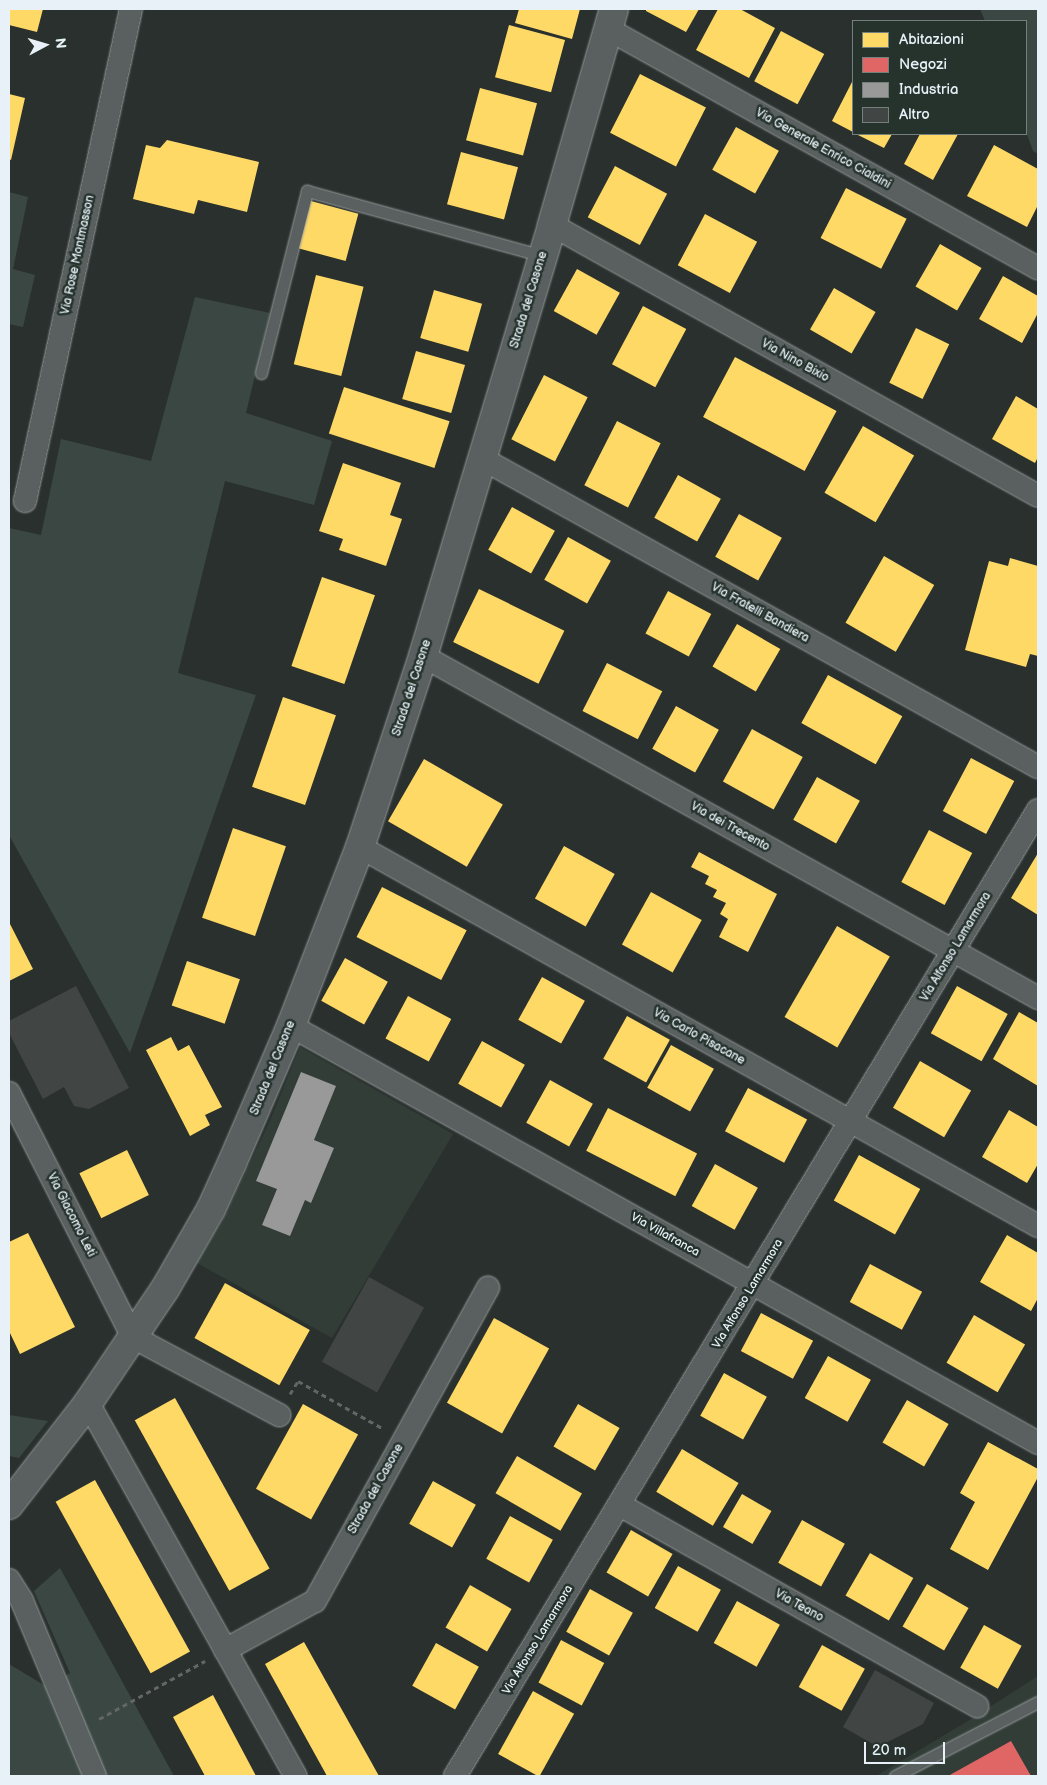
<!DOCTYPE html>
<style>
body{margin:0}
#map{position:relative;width:1047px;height:1785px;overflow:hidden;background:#29302d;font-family:"Balsamiq Sans",sans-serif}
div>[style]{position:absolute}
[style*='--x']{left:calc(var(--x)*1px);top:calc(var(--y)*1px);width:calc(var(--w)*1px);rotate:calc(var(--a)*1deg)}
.built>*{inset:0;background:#323d38}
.green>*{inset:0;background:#3b4743}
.homes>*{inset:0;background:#ffd966;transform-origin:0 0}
.shops>*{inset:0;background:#e06666}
.industry>*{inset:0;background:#999}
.building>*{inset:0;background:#414644;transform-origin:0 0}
.path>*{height:3px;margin-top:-1.5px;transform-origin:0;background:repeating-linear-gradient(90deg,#626665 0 5px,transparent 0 9px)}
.roads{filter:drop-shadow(0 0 1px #959a9a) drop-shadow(0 0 1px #959a9a)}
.lane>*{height:11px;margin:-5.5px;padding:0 5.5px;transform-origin:5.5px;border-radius:5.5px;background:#5a6060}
.street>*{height:22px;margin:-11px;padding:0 11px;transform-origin:11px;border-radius:11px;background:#5a6060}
.secondary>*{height:28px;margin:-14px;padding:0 14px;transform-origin:14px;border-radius:14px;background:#5a6060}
span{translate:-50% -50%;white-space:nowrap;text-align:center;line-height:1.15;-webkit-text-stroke:5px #26332d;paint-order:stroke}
.street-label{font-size:12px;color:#e8f1f8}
.frame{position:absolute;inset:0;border:10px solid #e8f1f8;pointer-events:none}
.legend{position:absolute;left:852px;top:20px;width:175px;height:115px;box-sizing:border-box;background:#26332d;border:1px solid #747f7e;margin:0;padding:6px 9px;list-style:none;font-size:15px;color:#e8f1f8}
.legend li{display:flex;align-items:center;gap:10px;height:25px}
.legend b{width:25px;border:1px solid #747f7e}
.north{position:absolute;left:20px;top:20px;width:50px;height:50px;-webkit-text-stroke:4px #26332d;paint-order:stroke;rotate:84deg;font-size:14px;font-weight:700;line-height:20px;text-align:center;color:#e8f1f8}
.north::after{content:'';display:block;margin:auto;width:18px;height:22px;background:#e8f1f8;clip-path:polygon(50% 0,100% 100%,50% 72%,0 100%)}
.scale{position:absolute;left:864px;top:1742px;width:81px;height:22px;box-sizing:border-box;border:2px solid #e8f1f8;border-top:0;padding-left:6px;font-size:15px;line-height:18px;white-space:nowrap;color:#e8f1f8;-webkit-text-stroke:4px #26332d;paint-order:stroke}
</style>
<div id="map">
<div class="built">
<i style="clip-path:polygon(300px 1047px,453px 1134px,332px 1338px,197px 1263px,222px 1221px,269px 1123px)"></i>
<i style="clip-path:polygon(1038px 1676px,1038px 1776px,876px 1776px,971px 1719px)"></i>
</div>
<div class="green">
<i style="clip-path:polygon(980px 9px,1038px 9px,1038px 154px,1033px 151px,1026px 132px,1026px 21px,985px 21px)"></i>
<i style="clip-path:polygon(9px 192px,28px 197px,13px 269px,35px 275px,23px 327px,9px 324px)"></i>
<i style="clip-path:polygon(195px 297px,270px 313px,246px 413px,332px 441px,314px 505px,225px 481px,178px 673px,256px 695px,130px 1053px,9px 835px,9px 528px,41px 535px,61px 439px,151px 461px)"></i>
<i style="clip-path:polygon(9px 1415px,48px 1421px,19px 1458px,9px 1456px)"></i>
<i style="clip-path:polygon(60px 1568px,174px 1776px,9px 1776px,9px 1664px,47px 1687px,70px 1673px,34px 1591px)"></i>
</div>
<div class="homes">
<i style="clip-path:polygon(9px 9px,43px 9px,37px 32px,9px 25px)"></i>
<i style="clip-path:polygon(519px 9px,580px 9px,572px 39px,515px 23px)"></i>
<i style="clip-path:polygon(646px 9px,699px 9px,686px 32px,646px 11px)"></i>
<i style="clip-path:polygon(718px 9px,740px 9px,775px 28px,749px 78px,696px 50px)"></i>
<i style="left:509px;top:25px;width:58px;height:54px;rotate:15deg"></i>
<i style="left:781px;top:31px;width:49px;height:57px;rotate:28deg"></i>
<i style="left:640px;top:74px;width:74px;height:66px;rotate:27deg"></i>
<i style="clip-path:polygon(853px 80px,853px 132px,832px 121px)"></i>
<i style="left:480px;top:88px;width:59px;height:54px;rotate:15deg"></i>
<i style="clip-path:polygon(9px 94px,25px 98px,11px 160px,9px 159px)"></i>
<i style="left:736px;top:127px;width:49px;height:49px;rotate:29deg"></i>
<i style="clip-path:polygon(856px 134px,892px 134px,884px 148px)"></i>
<i style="clip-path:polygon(920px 134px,958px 134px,933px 180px,904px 164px)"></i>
<i style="clip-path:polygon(167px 140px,259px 162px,247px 212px,198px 200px,194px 214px,133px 199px,146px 145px,160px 148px)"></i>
<i style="clip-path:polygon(994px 145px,1038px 169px,1038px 205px,1027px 227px,967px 196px)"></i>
<i style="left:461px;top:152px;width:59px;height:54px;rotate:15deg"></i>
<i style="left:615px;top:166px;width:59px;height:58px;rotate:28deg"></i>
<i style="left:846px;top:188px;width:68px;height:56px;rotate:27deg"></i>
<i style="left:311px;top:201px;width:49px;height:49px;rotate:15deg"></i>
<i style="left:705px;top:214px;width:59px;height:58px;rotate:28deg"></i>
<i style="left:940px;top:244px;width:48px;height:49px;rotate:30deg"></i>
<i style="left:577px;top:269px;width:49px;height:48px;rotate:29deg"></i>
<i style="left:316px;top:275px;width:49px;height:92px;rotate:14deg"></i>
<i style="clip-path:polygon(1003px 276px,1038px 296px,1038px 313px,1022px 343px,979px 319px)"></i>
<i style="left:834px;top:288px;width:48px;height:48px;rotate:30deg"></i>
<i style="left:434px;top:290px;width:50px;height:50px;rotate:16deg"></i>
<i style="left:643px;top:306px;width:49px;height:66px;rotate:28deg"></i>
<i style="left:916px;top:328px;width:37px;height:61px;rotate:26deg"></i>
<i style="left:416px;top:351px;width:51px;height:50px;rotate:16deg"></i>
<i style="left:735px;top:357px;width:115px;height:68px;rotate:28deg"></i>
<i style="left:544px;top:375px;width:49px;height:72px;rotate:27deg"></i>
<i style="left:344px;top:387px;width:111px;height:49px;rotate:18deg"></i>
<i style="clip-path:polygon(1016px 396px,1038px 409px,1038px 457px,1035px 463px,992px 439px)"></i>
<i style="left:617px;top:421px;width:49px;height:72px;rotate:27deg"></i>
<i style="left:863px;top:426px;width:59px;height:77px;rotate:30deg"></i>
<i style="clip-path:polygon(343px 463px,401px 483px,390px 515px,402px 519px,386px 566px,339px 550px,343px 539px,319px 531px)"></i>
<i style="left:678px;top:475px;width:49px;height:49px;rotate:29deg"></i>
<i style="left:512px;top:507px;width:49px;height:49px;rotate:29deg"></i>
<i style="left:739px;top:514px;width:49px;height:49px;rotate:29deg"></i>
<i style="left:568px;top:537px;width:49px;height:49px;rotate:29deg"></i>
<i style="left:884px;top:556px;width:58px;height:77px;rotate:30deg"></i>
<i style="clip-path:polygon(1010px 558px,1038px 566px,1038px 656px,1030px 654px,1026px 667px,965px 650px,989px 561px,1008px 566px)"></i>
<i style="left:322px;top:577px;width:56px;height:94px;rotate:19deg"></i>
<i style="left:479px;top:589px;width:95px;height:59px;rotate:26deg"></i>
<i style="left:668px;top:591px;width:49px;height:48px;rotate:28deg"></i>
<i style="left:737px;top:624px;width:50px;height:49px;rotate:30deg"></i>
<i style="left:607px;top:663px;width:62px;height:54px;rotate:27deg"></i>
<i style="left:828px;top:675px;width:85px;height:55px;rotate:29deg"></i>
<i style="left:283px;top:697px;width:56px;height:95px;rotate:19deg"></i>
<i style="left:676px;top:706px;width:49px;height:49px;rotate:29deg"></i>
<i style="left:752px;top:729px;width:58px;height:60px;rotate:29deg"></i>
<i style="left:971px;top:758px;width:49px;height:60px;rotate:28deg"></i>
<i style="left:424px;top:759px;width:91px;height:72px;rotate:30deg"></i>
<i style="left:817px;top:777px;width:49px;height:49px;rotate:29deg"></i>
<i style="left:233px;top:828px;width:56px;height:95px;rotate:19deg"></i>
<i style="left:929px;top:830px;width:49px;height:59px;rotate:28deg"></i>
<i style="left:564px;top:846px;width:58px;height:60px;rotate:29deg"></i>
<i style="clip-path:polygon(699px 852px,777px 894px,748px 952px,719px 937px,728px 919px,720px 914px,726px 903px,713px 897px,717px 890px,705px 884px,709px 876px,691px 867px)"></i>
<i style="clip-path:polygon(1038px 853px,1038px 915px,1011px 898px)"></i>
<i style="left:382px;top:887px;width:95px;height:56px;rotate:27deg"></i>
<i style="left:651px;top:892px;width:58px;height:60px;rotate:29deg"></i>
<i style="clip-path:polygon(10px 924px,33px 969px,9px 981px,9px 925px)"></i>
<i style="left:837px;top:926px;width:61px;height:105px;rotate:30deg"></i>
<i style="left:345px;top:958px;width:49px;height:49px;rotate:29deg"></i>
<i style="left:187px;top:961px;width:56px;height:47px;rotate:19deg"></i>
<i style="left:542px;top:977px;width:49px;height:49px;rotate:29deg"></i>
<i style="left:957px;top:986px;width:58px;height:54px;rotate:29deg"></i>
<i style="left:408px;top:996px;width:49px;height:48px;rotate:28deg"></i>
<i style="clip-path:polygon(1019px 1012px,1038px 1023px,1038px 1086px,993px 1059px)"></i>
<i style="left:627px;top:1016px;width:49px;height:49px;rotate:29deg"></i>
<i style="clip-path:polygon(171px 1037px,178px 1051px,189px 1045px,222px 1107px,205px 1115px,210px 1125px,190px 1136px,146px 1050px)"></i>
<i style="left:482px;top:1041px;width:49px;height:49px;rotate:29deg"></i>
<i style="left:671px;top:1045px;width:49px;height:49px;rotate:29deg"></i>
<i style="left:920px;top:1061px;width:59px;height:54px;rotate:30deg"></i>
<i style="left:550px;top:1080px;width:49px;height:49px;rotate:29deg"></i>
<i style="left:748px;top:1088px;width:67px;height:49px;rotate:28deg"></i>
<i style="left:608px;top:1108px;width:100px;height:48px;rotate:27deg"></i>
<i style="clip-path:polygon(1009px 1110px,1038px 1127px,1038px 1164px,1027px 1183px,982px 1157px)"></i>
<i style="left:127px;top:1150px;width:50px;height:53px;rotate:64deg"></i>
<i style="left:859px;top:1155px;width:70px;height:52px;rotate:29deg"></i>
<i style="left:715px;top:1164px;width:49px;height:48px;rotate:29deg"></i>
<i style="clip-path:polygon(28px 1233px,75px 1327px,20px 1354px,9px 1331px,9px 1242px)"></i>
<i style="clip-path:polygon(1007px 1235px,1038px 1253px,1038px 1298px,1031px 1311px,980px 1282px)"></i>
<i style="left:870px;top:1264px;width:59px;height:43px;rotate:28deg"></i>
<i style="left:225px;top:1283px;width:97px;height:63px;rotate:29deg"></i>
<i style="left:761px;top:1313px;width:59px;height:43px;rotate:28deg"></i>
<i style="left:974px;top:1315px;width:59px;height:55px;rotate:30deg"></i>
<i style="left:494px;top:1318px;width:63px;height:97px;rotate:29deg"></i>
<i style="left:828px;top:1356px;width:49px;height:48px;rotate:29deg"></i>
<i style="left:724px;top:1373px;width:49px;height:49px;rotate:29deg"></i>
<i style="left:175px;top:1398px;width:195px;height:46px;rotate:61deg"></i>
<i style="left:907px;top:1400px;width:48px;height:49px;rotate:30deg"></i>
<i style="left:303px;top:1404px;width:63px;height:97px;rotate:29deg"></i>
<i style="left:578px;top:1404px;width:48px;height:49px;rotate:30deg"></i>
<i style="clip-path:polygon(988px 1442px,1038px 1469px,1038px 1477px,988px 1570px,950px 1549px,975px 1502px,960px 1493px)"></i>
<i style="left:682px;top:1449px;width:66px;height:50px;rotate:31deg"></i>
<i style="left:517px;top:1456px;width:75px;height:43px;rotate:30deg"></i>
<i style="left:95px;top:1480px;width:196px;height:45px;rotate:61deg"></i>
<i style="left:433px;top:1481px;width:49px;height:49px;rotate:29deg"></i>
<i style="left:742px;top:1494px;width:34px;height:38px;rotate:30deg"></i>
<i style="left:510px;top:1516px;width:49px;height:49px;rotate:29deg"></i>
<i style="left:802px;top:1520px;width:49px;height:49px;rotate:29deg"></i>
<i style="left:631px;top:1530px;width:48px;height:49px;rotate:30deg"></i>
<i style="left:870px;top:1553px;width:50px;height:49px;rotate:30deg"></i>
<i style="left:678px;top:1566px;width:49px;height:48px;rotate:29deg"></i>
<i style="left:927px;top:1584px;width:48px;height:49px;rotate:30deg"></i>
<i style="left:470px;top:1585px;width:48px;height:49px;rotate:30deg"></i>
<i style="left:590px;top:1589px;width:49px;height:49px;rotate:29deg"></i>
<i style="left:737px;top:1601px;width:49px;height:48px;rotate:29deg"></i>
<i style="left:984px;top:1625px;width:43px;height:49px;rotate:29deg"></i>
<i style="left:561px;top:1640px;width:49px;height:48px;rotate:28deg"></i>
<i style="clip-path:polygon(304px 1642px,379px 1776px,327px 1776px,265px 1664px)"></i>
<i style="left:436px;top:1643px;width:49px;height:49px;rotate:29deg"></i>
<i style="left:822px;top:1645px;width:49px;height:48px;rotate:29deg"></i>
<i style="left:533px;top:1691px;width:47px;height:72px;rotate:29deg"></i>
<i style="clip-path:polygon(213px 1695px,256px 1776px,205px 1776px,173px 1717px)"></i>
</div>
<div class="shops">
<i style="clip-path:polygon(1011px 1741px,1031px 1776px,948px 1776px)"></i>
</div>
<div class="industry">
<i style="clip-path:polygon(301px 1072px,336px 1086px,314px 1140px,334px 1148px,311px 1203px,305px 1200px,290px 1236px,262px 1225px,277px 1189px,256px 1181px)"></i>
</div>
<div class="building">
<i style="clip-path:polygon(76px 986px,129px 1088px,89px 1109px,74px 1106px,64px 1087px,43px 1099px,9px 1033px,9px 1021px)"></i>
<i style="left:369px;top:1277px;width:63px;height:97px;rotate:29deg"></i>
<i style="clip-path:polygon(875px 1670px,934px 1703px,923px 1724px,878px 1747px,843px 1727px)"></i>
</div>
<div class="path">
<i style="--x:290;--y:1394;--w:15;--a:-58"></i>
<i style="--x:298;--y:1381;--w:96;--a:29.2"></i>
<i style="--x:99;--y:1719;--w:121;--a:-28.7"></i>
</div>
<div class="roads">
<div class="lane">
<i style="--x:261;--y:373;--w:188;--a:-75.8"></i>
<i style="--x:307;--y:191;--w:245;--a:15.4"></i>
<i style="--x:895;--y:1776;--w:161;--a:-27.4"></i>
</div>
<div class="street">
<i style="--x:608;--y:29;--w:492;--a:29.1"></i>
<i style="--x:552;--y:225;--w:556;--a:29.14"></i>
<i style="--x:481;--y:458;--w:637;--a:29.02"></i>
<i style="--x:25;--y:501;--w:503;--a:-77.84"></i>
<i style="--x:423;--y:656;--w:704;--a:29.08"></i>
<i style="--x:360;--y:847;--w:777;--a:29.21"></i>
<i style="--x:291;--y:1026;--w:856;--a:29.17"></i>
<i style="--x:9;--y:1093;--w:274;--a:63.1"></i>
<i style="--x:133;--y:1337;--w:166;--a:28.1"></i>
<i style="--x:88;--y:1403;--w:427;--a:60.9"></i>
<i style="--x:620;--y:1505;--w:410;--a:29.4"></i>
<i style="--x:9;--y:1580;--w:25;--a:58"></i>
<i style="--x:22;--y:1601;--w:190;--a:67.4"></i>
<i style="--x:225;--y:1650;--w:102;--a:-28.6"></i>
<i style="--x:315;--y:1601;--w:358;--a:-61.1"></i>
<i style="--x:455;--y:1776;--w:1128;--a:-58.89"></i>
</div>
<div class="secondary">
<i style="--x:9;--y:1505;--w:129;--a:-52.2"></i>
<i style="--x:88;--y:1403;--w:138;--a:-56"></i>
<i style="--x:165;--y:1289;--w:92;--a:-60.1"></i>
<i style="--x:211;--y:1209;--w:51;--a:-65.5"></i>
<i style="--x:232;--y:1163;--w:149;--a:-66.7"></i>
<i style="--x:291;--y:1026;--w:192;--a:-68.9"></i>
<i style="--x:360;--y:847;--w:201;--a:-71.7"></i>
<i style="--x:423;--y:656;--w:450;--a:-73.3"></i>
<i style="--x:552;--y:225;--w:225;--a:-74"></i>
</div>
</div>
<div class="street-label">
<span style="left:823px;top:149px;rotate:29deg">Via Generale Enrico Cialdini</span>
<span style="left:78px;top:255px;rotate:-78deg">Via Rose Montmasson</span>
<span style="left:529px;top:300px;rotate:-73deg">Strada del Casone</span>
<span style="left:795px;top:361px;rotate:29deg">Via Nino Bixio</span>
<span style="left:760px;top:613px;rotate:29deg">Via Fratelli Bandiera</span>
<span style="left:412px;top:688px;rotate:-72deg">Strada del Casone</span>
<span style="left:730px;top:827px;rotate:29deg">Via dei Trecento</span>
<span style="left:956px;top:947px;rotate:-59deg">Via Alfonso Lamarmora</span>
<span style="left:699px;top:1037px;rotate:29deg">Via Carlo Pisacane</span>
<span style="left:273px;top:1068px;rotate:-68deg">Strada del Casone</span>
<span style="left:71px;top:1215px;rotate:63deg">Via Giacomo Leti</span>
<span style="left:665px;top:1235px;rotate:29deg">Via Villafranca</span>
<span style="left:748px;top:1294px;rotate:-59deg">Via Alfonso Lamarmora</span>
<span style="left:376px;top:1489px;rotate:-61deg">Strada del Casone</span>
<span style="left:799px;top:1606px;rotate:29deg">Via Teano</span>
<span style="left:538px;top:1640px;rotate:-59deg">Via Alfonso Lamarmora</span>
</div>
<div class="frame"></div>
<ul class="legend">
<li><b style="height:14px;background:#ffd966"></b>Abitazioni</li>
<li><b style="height:14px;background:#e06666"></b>Negozi</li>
<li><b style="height:14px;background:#999"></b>Industria</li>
<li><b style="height:14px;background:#414644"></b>Altro</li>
</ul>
<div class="north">N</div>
<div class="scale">20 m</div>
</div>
